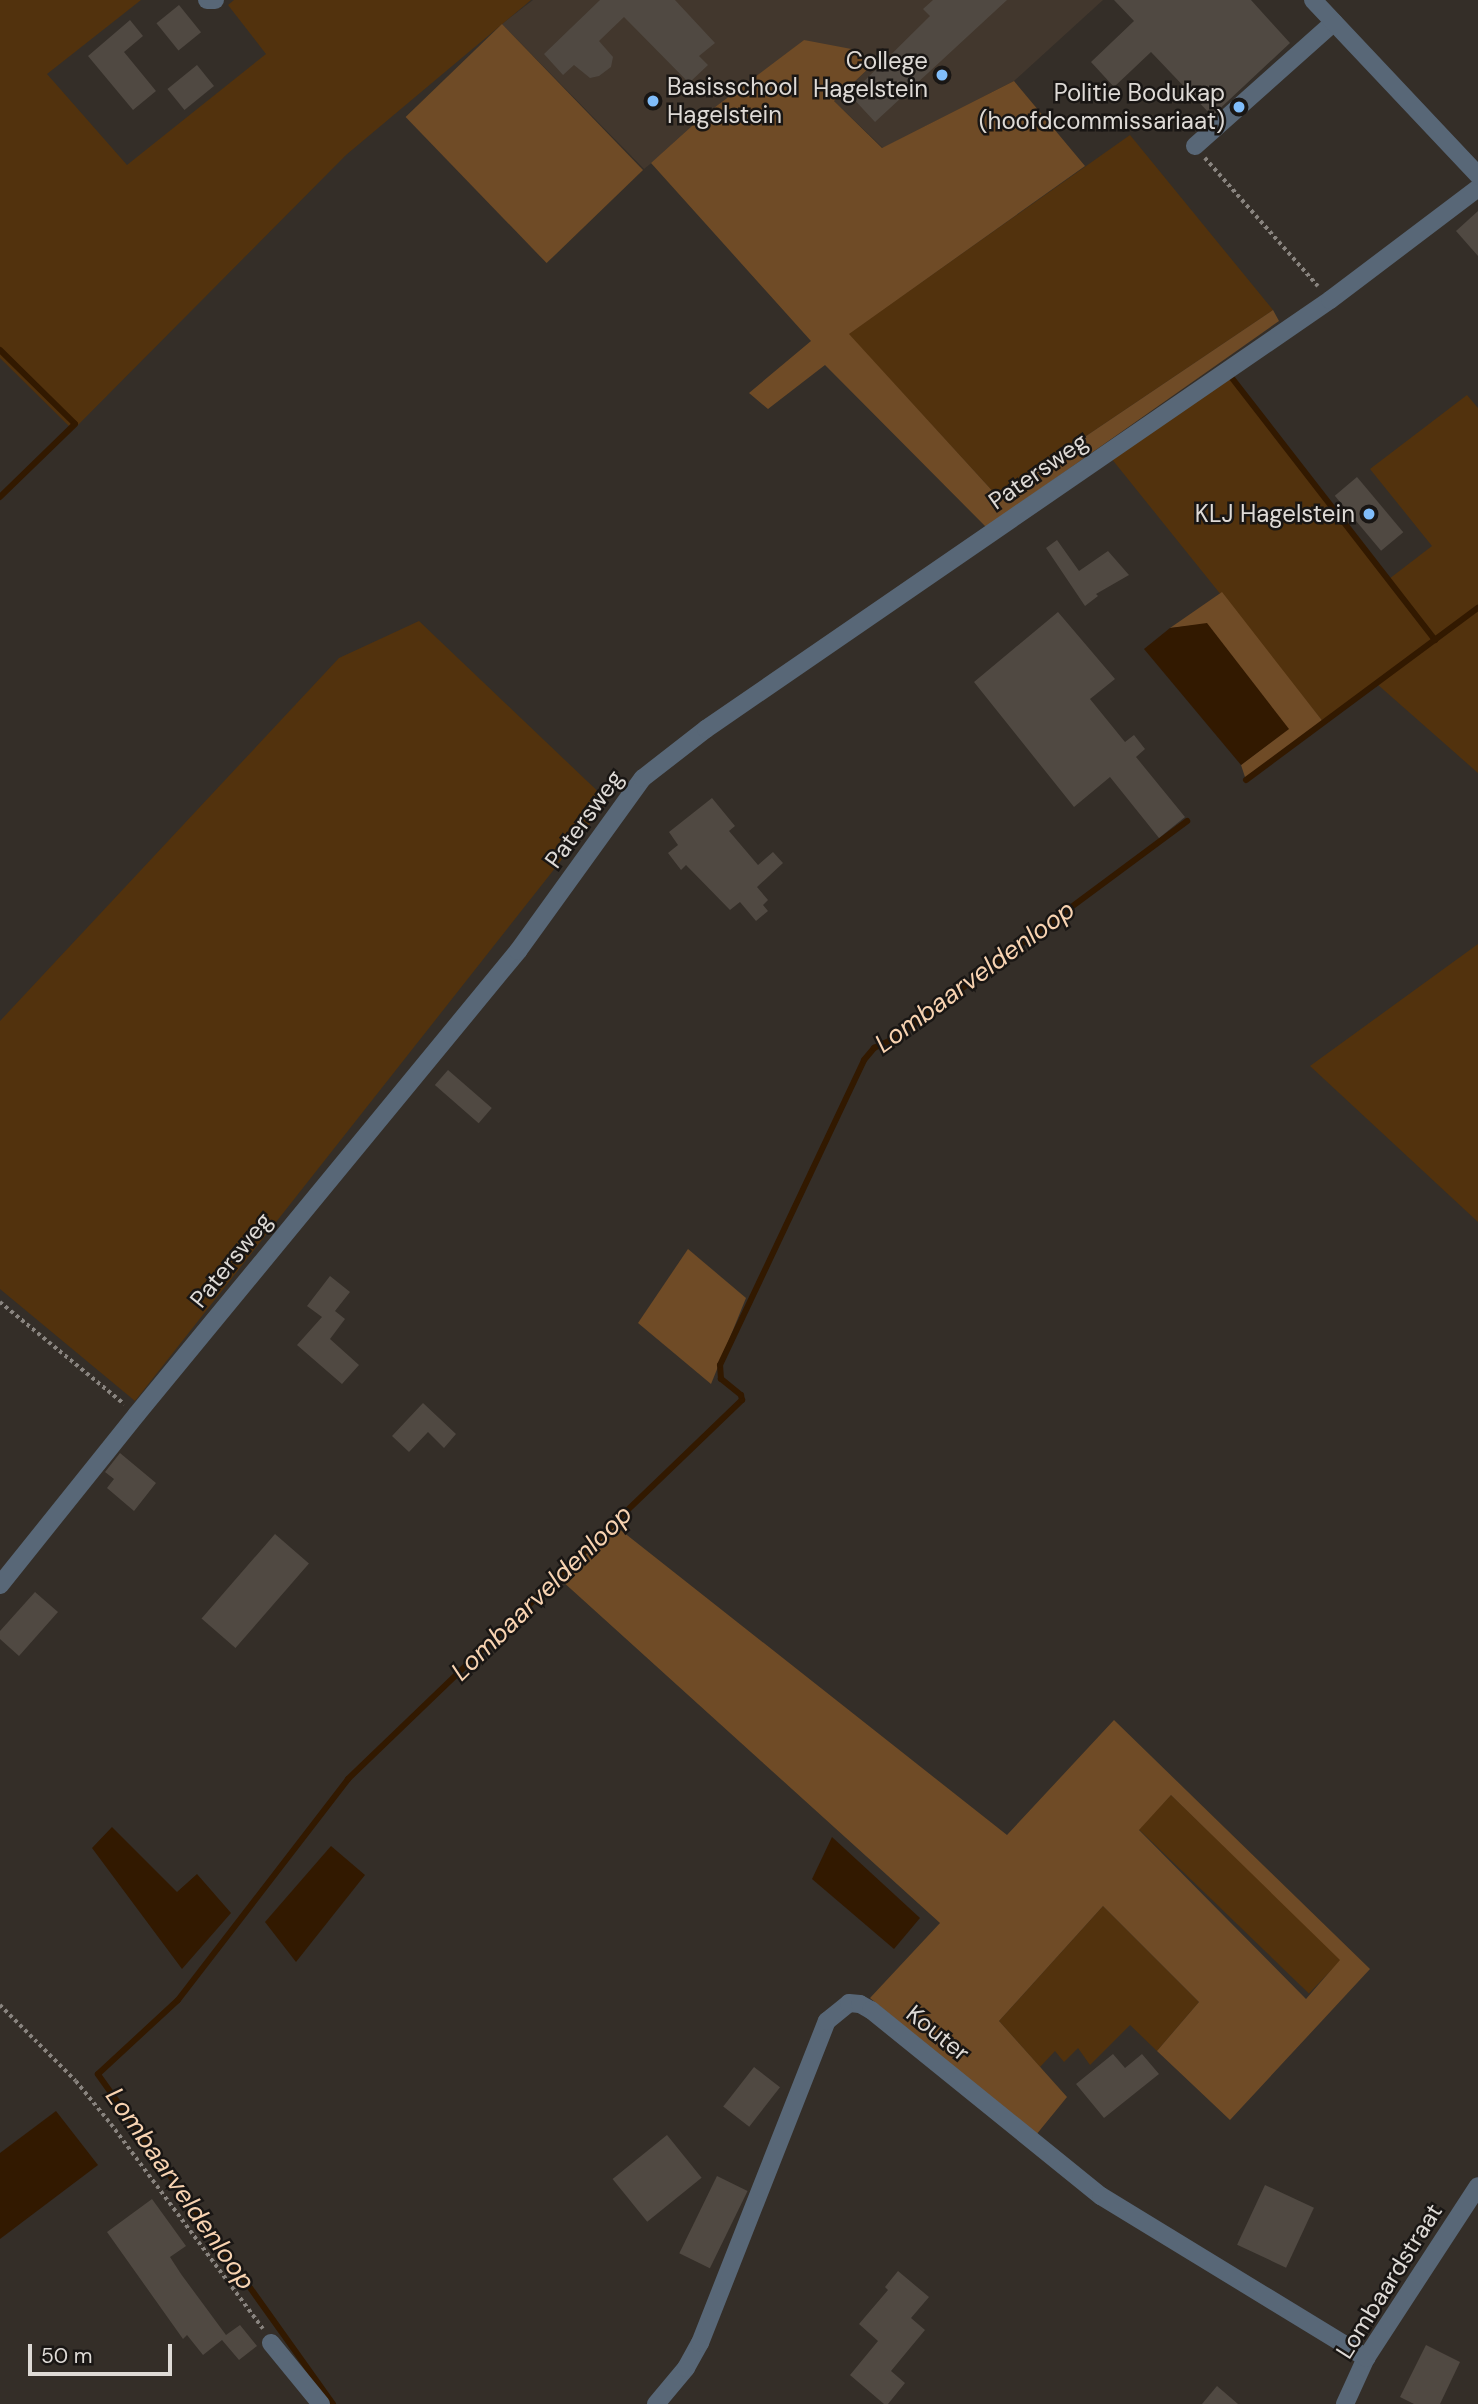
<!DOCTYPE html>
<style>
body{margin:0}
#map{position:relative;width:1478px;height:2404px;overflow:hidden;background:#342e28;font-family:"DM Sans",sans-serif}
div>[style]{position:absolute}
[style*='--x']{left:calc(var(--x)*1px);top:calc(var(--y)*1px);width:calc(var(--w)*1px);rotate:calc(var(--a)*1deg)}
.built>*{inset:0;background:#42372d}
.green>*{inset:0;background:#52320d;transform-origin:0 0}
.forest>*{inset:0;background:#6f4b26;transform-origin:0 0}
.water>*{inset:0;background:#321900}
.stream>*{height:6px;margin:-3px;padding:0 3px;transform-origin:3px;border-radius:3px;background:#321900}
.building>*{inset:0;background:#504942;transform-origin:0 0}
.path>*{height:3.5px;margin-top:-1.75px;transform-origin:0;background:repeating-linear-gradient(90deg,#89847f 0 3.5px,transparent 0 7px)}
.minor>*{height:18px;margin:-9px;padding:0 9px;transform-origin:9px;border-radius:9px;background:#586777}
.tertiary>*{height:18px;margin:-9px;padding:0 9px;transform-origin:9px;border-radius:9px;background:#586777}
.dots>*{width:19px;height:19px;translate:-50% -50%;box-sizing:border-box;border:4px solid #191614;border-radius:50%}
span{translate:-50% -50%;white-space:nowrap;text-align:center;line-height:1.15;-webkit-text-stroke:5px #191614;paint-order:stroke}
.poi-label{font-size:24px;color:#dedad6}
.right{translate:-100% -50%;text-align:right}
.left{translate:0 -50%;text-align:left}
.street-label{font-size:24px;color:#dedad6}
.water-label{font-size:26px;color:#f8d3b1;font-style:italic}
.scale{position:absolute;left:28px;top:2344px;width:144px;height:32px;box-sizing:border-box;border:4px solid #dedad6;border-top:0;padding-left:9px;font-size:21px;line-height:24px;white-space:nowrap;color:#dedad6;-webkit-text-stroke:5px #191614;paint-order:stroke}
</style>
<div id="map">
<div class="built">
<i style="clip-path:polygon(533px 0,1103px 0,1014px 81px,883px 148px,834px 101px,869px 68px,804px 40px,644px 169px,502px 24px)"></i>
</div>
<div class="green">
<i style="clip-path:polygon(0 0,141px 0,47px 74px,127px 165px,266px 54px,228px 5px,234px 0,531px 0,346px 155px,73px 430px,0 358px)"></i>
<i style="clip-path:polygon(1130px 135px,1273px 310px,997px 496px,848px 334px)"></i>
<i style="clip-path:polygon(1228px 373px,1389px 579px,1432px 546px,1370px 469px,1467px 395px,1478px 408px,1478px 773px,1377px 684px,1324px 723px,1111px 458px)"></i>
<i style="clip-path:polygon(419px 621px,608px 801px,135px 1401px,0 1289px,0 1021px,339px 658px)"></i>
<i style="clip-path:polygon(1478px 944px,1478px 1222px,1310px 1066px)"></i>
<i style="left:1171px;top:1795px;width:237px;height:47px;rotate:44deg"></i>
<i style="clip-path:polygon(1103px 1906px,1199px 2002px,1157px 2051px,1130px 2025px,1090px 2065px,1078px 2048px,1064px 2062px,1055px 2051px,1040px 2067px,999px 2021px)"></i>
</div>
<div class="forest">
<i style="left:502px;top:24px;width:203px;height:134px;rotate:46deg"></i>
<i style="clip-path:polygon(804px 40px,862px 51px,869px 68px,834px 101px,882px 148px,1014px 81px,1085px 166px,849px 334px,997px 496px,1273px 310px,1279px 321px,986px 527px,825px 365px,768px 409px,749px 393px,811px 341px,651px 163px,702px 117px)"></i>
<i style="clip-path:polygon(1222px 592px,1324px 723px,1246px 780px,1241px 765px,1288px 729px,1207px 624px,1170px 628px)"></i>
<i style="clip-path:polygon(688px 1249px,746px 1298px,711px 1384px,638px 1323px)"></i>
<i style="clip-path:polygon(evenodd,613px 1524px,1007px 1835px,1114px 1720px,1370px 1969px,1230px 2120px,1157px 2051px,1199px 2002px,1103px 1906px,999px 2021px,1067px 2097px,1036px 2135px,870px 1998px,940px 1923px,561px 1580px,613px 1524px,1171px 1795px,1340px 1960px,1306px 1999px,1139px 1830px,1171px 1795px)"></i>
</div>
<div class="water">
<i style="clip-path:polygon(1207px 623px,1289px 729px,1241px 765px,1144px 649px,1170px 628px)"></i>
<i style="clip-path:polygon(112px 1827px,177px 1892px,197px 1874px,231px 1913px,182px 1969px,92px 1848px)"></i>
<i style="clip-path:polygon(832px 1837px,920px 1918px,894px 1949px,812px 1879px)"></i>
<i style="clip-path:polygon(331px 1846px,365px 1875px,296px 1962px,265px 1922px)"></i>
<i style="clip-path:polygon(56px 2111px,98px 2165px,0 2239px,0 2153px)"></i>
</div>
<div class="stream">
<i style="--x:0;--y:350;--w:105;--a:44.6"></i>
<i style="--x:75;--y:424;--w:105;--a:135.8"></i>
<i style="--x:1228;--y:373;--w:338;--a:52.2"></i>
<i style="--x:1246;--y:780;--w:289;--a:-36.6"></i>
<i style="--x:333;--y:2404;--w:405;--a:-125.5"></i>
<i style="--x:98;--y:2074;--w:109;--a:-42.8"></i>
<i style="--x:178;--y:2000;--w:279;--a:-52.4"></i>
<i style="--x:348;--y:1779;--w:547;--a:-43.89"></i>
<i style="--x:742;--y:1400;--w:5;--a:-101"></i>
<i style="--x:741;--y:1395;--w:26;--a:-141"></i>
<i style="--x:721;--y:1379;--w:14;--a:-94"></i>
<i style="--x:720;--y:1365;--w:337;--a:-64.7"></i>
<i style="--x:864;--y:1060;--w:16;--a:-50"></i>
<i style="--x:874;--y:1048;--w:23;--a:-25"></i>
<i style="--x:895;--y:1038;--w:364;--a:-36.6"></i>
</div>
<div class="building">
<i style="clip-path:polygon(600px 0,675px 0,715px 43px,699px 56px,708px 65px,689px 83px,624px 17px,599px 41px,613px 57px,611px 67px,599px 76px,590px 78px,574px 65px,563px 75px,544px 54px)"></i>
<i style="clip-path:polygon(933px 0,1007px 0,875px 122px,850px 95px,930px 16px,923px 9px)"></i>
<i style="clip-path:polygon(1114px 0,1251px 0,1290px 43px,1212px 116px,1151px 52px,1114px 87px,1091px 62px,1134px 21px)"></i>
<i style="left:179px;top:5px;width:35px;height:29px;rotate:51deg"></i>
<i style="clip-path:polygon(130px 20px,143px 36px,124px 52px,156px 91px,133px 110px,88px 56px)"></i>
<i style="left:197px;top:65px;width:27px;height:38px;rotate:51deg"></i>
<i style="clip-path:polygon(1478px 211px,1478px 256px,1456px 231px)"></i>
<i style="left:1357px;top:477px;width:72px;height:29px;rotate:50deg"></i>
<i style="clip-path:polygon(1057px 540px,1079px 571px,1108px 551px,1129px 575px,1096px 594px,1098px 596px,1085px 606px,1046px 548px)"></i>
<i style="clip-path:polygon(1058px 612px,1115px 679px,1090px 699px,1125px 742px,1134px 735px,1145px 749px,1136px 757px,1185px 817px,1159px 838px,1110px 777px,1074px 807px,974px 682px)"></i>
<i style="clip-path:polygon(712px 798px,735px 826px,729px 831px,758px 865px,773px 852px,783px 863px,757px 887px,768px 900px,763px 905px,768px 911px,756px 921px,740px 902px,730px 910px,686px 865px,681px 870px,668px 853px,678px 845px,669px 832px)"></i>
<i style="left:448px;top:1070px;width:58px;height:20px;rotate:41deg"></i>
<i style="clip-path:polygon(330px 1276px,350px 1292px,335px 1311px,345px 1319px,330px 1339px,359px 1365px,342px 1384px,297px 1345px,322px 1317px,307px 1306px)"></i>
<i style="clip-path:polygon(423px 1403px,456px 1434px,444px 1448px,428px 1432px,409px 1452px,392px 1436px)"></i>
<i style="clip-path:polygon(120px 1453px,156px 1483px,134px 1511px,107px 1488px,114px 1479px,105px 1472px)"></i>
<i style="left:275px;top:1534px;width:45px;height:112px;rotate:41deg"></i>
<i style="clip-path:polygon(35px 1592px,58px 1612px,19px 1656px,0 1639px,0 1631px)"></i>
<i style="clip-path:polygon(1113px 2054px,1125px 2068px,1142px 2054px,1159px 2074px,1104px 2118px,1076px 2084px)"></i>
<i style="left:754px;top:2067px;width:33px;height:50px;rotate:38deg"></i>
<i style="left:667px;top:2135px;width:55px;height:70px;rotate:51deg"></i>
<i style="left:717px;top:2176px;width:34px;height:86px;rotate:26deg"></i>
<i style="left:1265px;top:2185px;width:54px;height:66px;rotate:25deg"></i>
<i style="clip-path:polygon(152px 2199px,186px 2246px,170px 2257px,181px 2274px,226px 2335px,240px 2325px,257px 2346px,239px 2360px,222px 2340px,203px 2355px,187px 2335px,183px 2339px,107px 2232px)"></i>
<i style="clip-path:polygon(898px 2271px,929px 2297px,911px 2318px,925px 2330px,891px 2371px,905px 2383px,888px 2404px,884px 2404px,850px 2375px,878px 2341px,859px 2324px,888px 2290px,885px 2287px)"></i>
<i style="clip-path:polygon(1426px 2345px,1460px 2362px,1440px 2404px,1414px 2404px,1400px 2397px)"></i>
<i style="clip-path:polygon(1217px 2386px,1238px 2404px,1202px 2404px)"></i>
</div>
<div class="path">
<i style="--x:1205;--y:158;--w:171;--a:48.6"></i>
<i style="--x:0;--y:1302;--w:161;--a:39.4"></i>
<i style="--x:0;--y:2005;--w:107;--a:45"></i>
<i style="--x:76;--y:2081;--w:55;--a:50.9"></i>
<i style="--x:111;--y:2124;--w:255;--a:53.4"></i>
</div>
<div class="minor">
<i style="--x:207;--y:0;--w:8;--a:0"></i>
<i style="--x:1195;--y:146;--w:186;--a:-41.7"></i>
<i style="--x:0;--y:1585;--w:219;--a:-51.3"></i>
<i style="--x:137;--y:1414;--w:600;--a:-50.55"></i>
<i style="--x:518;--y:951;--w:213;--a:-54.2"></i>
<i style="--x:643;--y:778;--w:80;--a:-37.9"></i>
<i style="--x:706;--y:729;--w:757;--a:-34.51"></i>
<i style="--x:1330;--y:300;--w:186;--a:-37.1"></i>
<i style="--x:271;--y:2343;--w:79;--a:50.7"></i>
<i style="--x:656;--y:2404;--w:47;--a:-50.2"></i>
<i style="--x:686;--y:2368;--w:29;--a:-61"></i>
<i style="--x:700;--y:2343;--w:346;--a:-68.5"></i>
<i style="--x:827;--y:2021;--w:28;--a:-39"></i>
<i style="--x:849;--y:2003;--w:11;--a:5"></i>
<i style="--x:860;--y:2004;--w:13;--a:29"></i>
<i style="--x:871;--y:2010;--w:296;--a:39"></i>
<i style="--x:1101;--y:2196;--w:311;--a:31.4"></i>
</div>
<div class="tertiary">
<i style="--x:1313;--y:0;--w:241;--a:46.7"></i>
<i style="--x:1345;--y:2404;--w:51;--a:-65.5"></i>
<i style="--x:1366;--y:2358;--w:205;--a:-56.9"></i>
</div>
<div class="dots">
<i style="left:942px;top:75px;background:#80bdfa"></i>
<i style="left:653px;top:101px;background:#80bdfa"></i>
<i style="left:1239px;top:107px;background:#80bdfa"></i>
<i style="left:1369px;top:514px;background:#80bdfa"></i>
</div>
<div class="poi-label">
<span class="right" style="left:928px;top:75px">College<br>Hagelstein</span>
<span class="left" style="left:667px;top:101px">Basisschool<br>Hagelstein</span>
<span class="right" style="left:1225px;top:107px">Politie Bodukap<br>(hoofdcommissariaat)</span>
<span class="right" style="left:1355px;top:514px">KLJ Hagelstein</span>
</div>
<div class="street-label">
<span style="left:1038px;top:471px;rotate:-35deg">Patersweg</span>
<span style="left:584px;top:819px;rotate:-54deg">Patersweg</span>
<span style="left:231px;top:1260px;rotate:-51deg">Patersweg</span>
<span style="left:938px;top:2033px;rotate:39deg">Kouter</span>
<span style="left:1389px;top:2281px;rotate:-58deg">Lombaardstraat</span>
</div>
<div class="water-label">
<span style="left:975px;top:977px;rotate:-36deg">Lombaarveldenloop</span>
<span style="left:542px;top:1593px;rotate:-44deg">Lombaarveldenloop</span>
<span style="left:180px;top:2189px;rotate:55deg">Lombaarveldenloop</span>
</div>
<div class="scale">50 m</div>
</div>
